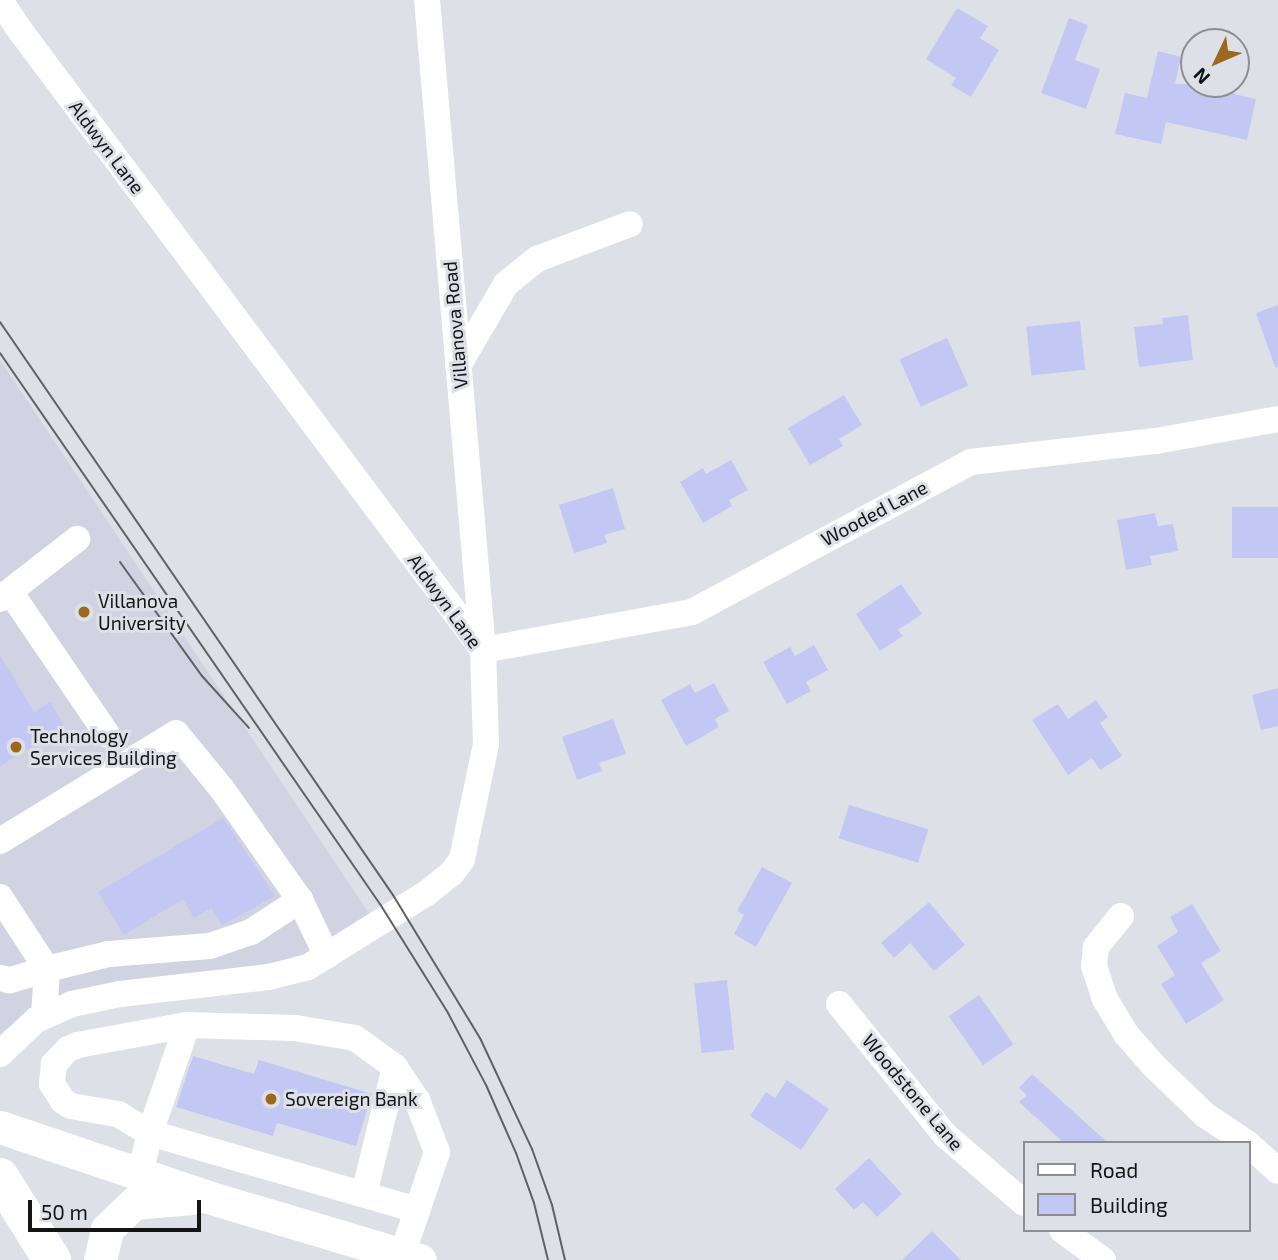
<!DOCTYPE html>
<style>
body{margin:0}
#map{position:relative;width:1278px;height:1260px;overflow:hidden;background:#dee0e7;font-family:"Exo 2",sans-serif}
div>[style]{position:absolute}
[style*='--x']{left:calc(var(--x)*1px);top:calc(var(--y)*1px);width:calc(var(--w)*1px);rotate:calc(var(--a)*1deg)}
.built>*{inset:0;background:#d1d3e2}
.building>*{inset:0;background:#c2c8f3;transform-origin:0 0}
.minor>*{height:26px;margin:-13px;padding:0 13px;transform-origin:13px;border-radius:13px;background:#fff}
.major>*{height:33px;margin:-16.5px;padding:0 16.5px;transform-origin:16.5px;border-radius:16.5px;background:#fff}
.highway>*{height:38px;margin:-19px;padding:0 19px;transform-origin:19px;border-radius:19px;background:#fff}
.tram>*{height:2px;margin:-1px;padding:0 1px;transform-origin:1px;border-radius:1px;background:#606065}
.dots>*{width:19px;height:19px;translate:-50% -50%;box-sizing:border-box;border:4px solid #dee0e7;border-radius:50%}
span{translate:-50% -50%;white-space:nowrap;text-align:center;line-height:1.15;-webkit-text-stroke:6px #dee0e7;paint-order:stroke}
.street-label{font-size:19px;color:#141417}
.poi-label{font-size:19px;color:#141417}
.left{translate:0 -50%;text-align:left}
.legend{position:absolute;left:1023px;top:1141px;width:228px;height:91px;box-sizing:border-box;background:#dee0e7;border:2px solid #8d8e94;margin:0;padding:9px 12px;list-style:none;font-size:21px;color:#141417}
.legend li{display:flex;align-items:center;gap:14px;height:35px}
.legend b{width:35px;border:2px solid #8d8e94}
.north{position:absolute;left:1180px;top:28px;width:70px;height:70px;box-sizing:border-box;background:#dee0e7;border:2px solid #8d8e94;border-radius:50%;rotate:226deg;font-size:19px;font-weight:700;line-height:28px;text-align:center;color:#141417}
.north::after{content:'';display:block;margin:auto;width:24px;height:32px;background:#9b681d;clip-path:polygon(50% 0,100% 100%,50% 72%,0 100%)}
.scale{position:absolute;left:28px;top:1200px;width:173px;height:32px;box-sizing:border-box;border:4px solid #141417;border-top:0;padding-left:9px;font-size:21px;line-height:24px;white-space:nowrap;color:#141417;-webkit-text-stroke:5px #dee0e7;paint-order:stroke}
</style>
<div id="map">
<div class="built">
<i style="clip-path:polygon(0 360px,371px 916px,313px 952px,285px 961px,72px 990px,35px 1007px,0 1034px)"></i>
</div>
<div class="building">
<i style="clip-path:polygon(957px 8px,988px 26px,980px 38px,999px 50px,971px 97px,951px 85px,956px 78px,926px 59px)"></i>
<i style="clip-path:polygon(1069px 18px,1088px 25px,1075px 60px,1100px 69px,1086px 109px,1041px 93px)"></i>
<i style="clip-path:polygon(1158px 51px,1181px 57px,1175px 84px,1232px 84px,1230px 93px,1256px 99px,1247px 140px,1166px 122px,1161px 144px,1115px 134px,1125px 93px,1147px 98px)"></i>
<i style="clip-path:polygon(1278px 305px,1278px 367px,1275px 367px,1256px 313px)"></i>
<i style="clip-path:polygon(1188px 315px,1193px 360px,1139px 367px,1134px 327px,1163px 324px,1162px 318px)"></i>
<i style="left:1080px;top:321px;width:49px;height:54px;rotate:84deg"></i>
<i style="left:947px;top:338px;width:52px;height:52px;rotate:66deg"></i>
<i style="clip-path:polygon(844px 395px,862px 425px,839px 439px,843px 446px,810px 465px,788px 428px)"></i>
<i style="clip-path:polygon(731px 460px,748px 490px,729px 500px,732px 506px,703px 523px,680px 482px,703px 468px,706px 474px)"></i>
<i style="clip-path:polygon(613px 488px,625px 529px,604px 535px,607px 543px,574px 553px,559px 505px)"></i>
<i style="left:1278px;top:507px;width:51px;height:46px;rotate:90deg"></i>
<i style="clip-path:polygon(1155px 513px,1158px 526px,1173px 524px,1178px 551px,1150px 556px,1152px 565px,1126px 570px,1117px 520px)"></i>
<i style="clip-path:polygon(901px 584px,922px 614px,898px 630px,903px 636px,880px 651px,856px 614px)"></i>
<i style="clip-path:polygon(814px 645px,828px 670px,806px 682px,811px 691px,787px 704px,763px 662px,790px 647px,795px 656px)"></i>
<i style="clip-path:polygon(0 655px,34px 712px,50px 702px,65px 727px,0 766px)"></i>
<i style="clip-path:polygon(714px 683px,729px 711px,715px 719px,719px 727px,686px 746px,661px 700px,690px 684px,695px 693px)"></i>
<i style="clip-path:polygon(1278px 688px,1278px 726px,1261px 730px,1252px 695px)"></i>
<i style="clip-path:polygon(1096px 700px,1108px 717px,1100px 723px,1122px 756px,1100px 770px,1092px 758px,1068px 775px,1032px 720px,1058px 704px,1068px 719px)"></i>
<i style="clip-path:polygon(613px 719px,626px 754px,599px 763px,602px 771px,577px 780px,562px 737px)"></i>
<i style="left:849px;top:805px;width:83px;height:35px;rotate:17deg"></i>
<i style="clip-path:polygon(223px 818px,275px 896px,222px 925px,211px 908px,194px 918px,183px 899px,124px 935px,98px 892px)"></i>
<i style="clip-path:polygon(762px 867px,792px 883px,756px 947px,734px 934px,744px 915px,737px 911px)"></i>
<i style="clip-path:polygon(929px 902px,965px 945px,934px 971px,910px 943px,894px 958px,881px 943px)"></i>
<i style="clip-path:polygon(1192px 904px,1221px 951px,1201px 963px,1224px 1000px,1186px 1024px,1161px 984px,1175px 975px,1157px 946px,1178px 932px,1170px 917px)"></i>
<i style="left:727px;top:980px;width:70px;height:33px;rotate:84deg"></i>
<i style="left:979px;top:995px;width:60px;height:37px;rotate:55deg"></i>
<i style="clip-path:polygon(193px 1056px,254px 1074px,259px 1060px,372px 1094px,356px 1146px,277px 1123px,273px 1136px,176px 1107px)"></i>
<i style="clip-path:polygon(1032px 1074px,1108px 1143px,1064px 1143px,1019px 1102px,1027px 1095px,1019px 1088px)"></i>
<i style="clip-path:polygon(787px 1080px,829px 1109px,801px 1150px,750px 1116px,766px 1092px,775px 1098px)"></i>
<i style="clip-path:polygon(869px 1158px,902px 1194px,877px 1217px,863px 1202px,854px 1210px,835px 1189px)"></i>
<i style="clip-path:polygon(932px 1231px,961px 1260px,902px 1260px)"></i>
</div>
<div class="minor">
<i style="--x:0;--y:0;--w:30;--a:57"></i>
<i style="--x:16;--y:25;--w:780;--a:53.23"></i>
<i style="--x:458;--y:366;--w:95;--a:-59.7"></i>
<i style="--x:506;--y:284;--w:40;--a:-39"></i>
<i style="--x:537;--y:259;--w:99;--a:-20.6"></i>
<i style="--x:11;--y:593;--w:171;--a:55.8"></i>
<i style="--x:0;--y:599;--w:98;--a:-37.9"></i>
<i style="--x:483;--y:650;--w:212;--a:-10.3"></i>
<i style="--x:692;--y:612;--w:317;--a:-28.3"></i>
<i style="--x:971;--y:462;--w:186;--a:-6.5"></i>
<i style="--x:1156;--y:441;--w:124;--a:-10.2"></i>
<i style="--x:0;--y:841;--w:206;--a:-31.5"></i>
<i style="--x:176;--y:733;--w:72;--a:50.6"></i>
<i style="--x:222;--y:789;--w:136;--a:54.9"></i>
<i style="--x:0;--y:897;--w:86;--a:56.9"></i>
<i style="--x:47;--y:969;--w:39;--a:163"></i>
<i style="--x:10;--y:980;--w:10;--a:-169"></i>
<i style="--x:1121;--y:916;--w:40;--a:129"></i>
<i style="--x:1096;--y:947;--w:19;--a:96"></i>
<i style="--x:1094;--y:966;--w:35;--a:72"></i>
<i style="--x:1105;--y:999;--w:41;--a:59"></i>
<i style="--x:1126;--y:1034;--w:41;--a:48.9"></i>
<i style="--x:1153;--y:1065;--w:72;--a:43.9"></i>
<i style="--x:1205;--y:1115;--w:50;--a:33.7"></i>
<i style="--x:839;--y:1004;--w:169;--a:51"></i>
<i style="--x:945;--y:1135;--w:104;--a:40.7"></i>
<i style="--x:44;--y:1016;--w:47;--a:-86.3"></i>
<i style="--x:47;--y:969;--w:64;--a:-13.6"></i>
<i style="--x:109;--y:954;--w:101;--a:-4.5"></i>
<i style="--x:210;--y:946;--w:43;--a:-18.9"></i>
<i style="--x:251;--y:932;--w:59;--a:-33.1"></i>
<i style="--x:300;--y:900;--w:62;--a:64.3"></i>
<i style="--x:0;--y:1054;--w:50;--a:-43.4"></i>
<i style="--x:36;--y:1020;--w:39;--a:-24"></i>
<i style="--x:72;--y:1004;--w:49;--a:-11.8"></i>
<i style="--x:120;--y:994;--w:150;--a:-6.5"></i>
<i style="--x:269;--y:977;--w:40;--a:-14.4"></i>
<i style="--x:308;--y:967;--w:140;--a:-31.9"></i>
<i style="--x:427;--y:893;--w:32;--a:-39"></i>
<i style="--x:452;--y:873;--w:17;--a:-54"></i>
<i style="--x:462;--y:859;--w:117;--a:-78.2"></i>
<i style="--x:486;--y:744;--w:94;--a:-91.8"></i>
<i style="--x:483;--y:650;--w:652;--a:-94.92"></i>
<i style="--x:1248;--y:1144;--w:40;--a:42"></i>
<i style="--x:140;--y:1174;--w:42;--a:-76.3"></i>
<i style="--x:150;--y:1133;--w:114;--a:-71.1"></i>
<i style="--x:364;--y:1194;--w:131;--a:-76.3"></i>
<i style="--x:1062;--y:1230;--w:51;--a:36.2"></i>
<i style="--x:402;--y:1255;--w:109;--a:-71.2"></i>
<i style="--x:437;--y:1152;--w:56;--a:-111"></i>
<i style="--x:417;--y:1100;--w:40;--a:-124"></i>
<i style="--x:395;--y:1067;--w:49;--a:-144.1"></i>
<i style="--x:355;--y:1038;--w:61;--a:-170.5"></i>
<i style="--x:295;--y:1028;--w:108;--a:-178.4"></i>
<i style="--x:187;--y:1025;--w:111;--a:169.6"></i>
<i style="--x:78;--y:1045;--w:11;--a:158"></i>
<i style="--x:68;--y:1049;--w:21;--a:133"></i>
<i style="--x:54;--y:1064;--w:20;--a:96"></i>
<i style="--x:52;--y:1084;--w:20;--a:57"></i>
<i style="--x:63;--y:1101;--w:9;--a:32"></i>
<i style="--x:71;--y:1106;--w:48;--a:9.7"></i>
<i style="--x:118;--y:1114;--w:37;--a:31"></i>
<i style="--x:150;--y:1133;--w:278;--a:16.1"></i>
</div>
<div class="major">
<i style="--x:0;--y:1127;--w:219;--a:18.6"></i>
<i style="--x:208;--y:1197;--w:221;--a:16.6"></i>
<i style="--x:100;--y:1260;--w:32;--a:-77"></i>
<i style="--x:107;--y:1229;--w:37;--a:-44"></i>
<i style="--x:134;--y:1203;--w:57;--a:-5"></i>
</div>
<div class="highway">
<i style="--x:0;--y:1177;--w:98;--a:57.9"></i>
</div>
<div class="tram">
<i style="--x:0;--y:322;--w:695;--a:55.56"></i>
<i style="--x:393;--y:895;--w:167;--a:58.7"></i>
<i style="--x:480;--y:1038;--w:123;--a:64.9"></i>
<i style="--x:532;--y:1149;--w:59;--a:70.3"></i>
<i style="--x:552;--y:1205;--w:57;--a:76.7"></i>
<i style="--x:0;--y:353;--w:669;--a:55.41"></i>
<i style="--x:380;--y:904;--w:128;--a:58"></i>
<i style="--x:448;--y:1013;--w:81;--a:62.2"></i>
<i style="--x:486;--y:1085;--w:74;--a:66.2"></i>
<i style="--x:516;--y:1153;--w:53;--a:70.2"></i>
<i style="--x:534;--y:1203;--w:59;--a:76.2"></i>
<i style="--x:120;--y:562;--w:140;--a:54.3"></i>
<i style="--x:202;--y:676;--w:70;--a:47.9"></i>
</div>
<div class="dots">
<i style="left:84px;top:612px;background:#9b681d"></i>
<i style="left:16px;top:747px;background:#9b681d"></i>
<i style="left:271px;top:1099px;background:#9b681d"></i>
</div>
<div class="street-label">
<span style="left:107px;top:147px;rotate:53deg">Aldwyn Lane</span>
<span style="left:455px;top:325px;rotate:-95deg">Villanova Road</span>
<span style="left:874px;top:513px;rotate:-28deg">Wooded Lane</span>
<span style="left:445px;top:601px;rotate:54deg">Aldwyn Lane</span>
<span style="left:913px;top:1092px;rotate:50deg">Woodstone Lane</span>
</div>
<div class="poi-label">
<span class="left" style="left:98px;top:612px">Villanova<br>University</span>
<span class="left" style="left:30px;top:747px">Technology<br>Services Building</span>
<span class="left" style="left:285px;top:1099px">Sovereign Bank</span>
</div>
<ul class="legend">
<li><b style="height:9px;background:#fff"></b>Road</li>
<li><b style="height:19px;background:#c2c8f3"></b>Building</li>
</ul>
<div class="north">N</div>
<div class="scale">50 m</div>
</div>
